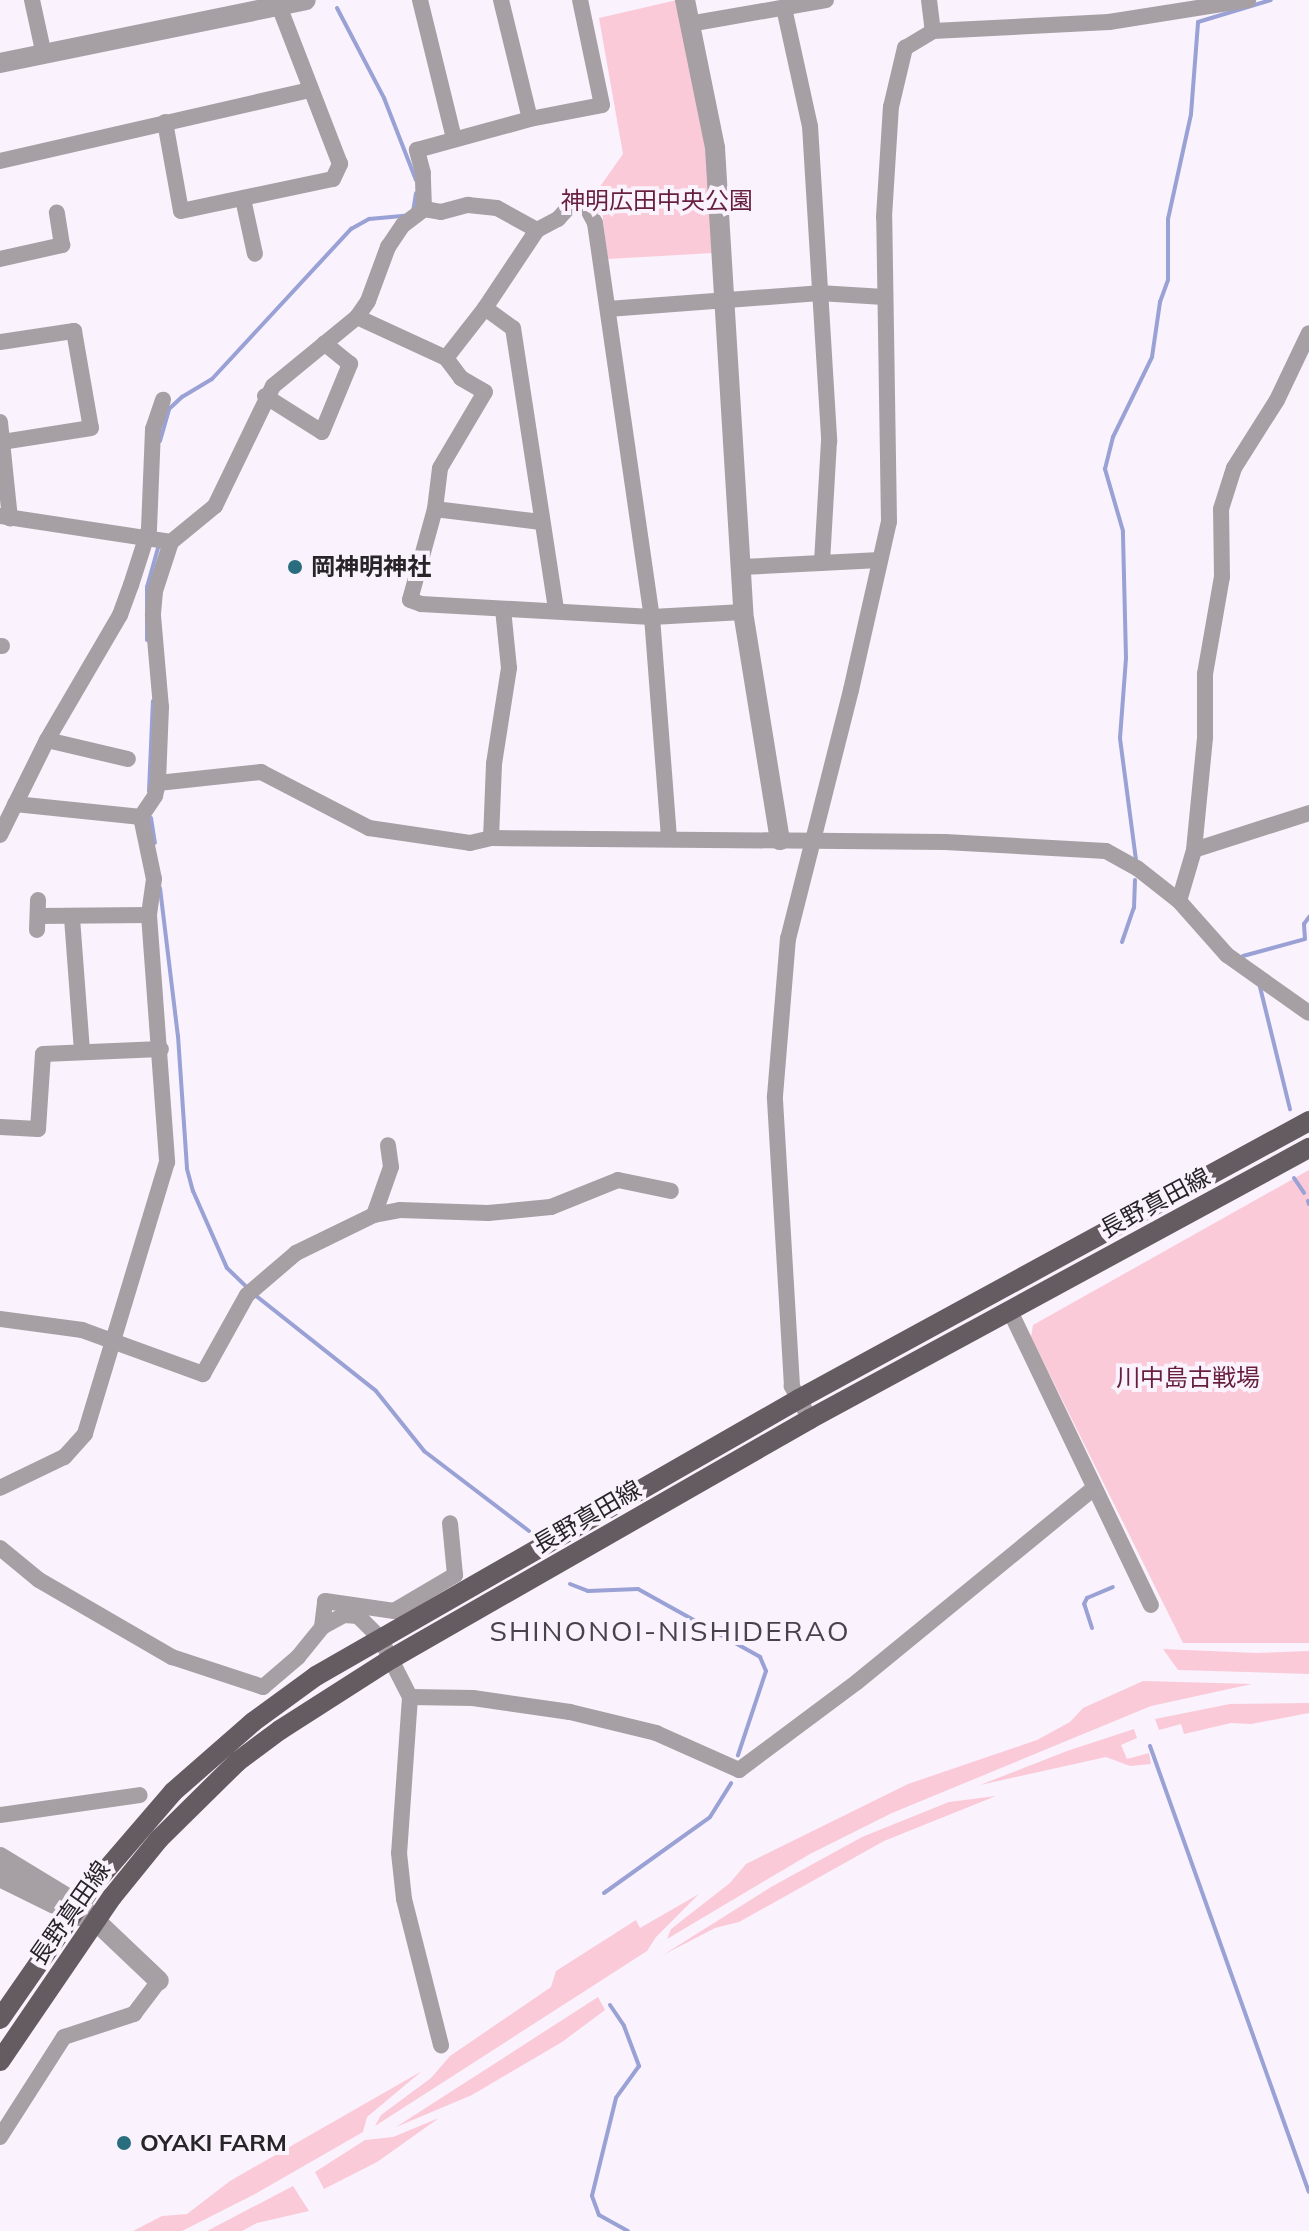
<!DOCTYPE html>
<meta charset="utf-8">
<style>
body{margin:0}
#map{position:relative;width:1309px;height:2231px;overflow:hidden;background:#faf2fd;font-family:Mulish,"Noto Sans JP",sans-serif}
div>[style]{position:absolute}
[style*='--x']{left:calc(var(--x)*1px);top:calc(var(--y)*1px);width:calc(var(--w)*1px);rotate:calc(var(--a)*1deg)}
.green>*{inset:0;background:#fbcad8}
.stream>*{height:4px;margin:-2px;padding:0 2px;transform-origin:2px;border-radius:2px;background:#99a1d5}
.minor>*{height:16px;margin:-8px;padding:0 8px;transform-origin:8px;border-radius:8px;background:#a6a0a4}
.tertiary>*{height:20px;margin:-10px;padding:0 10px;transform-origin:10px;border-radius:10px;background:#a6a0a4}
.primary>*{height:20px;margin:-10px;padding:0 10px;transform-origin:10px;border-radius:10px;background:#655c61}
.dots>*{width:22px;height:22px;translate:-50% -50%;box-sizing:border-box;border:4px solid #faf2fd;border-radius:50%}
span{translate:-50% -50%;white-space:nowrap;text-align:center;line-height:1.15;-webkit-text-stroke:8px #faf2fd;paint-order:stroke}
.park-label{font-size:24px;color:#661f3c}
.poi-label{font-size:24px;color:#282529;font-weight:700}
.left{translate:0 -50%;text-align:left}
.street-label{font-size:24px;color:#282529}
.quarter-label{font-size:28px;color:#49424b;letter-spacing:2px}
</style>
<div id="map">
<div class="green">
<i style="clip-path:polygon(677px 0,710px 161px,713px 253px,608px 259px,599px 188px,623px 154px,599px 18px)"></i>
<i style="clip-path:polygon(1309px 1170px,1309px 1643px,1183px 1643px,1031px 1337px,1033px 1325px)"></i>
<i style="clip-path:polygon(1163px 1649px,1256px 1653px,1309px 1651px,1309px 1674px,1178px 1670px)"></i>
<i style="clip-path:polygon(1143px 1681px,1252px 1684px,1151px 1706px,892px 1813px,810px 1854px,667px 1939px,671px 1929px,730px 1883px,746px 1864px,908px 1784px,1037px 1740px,1070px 1722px,1083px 1708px)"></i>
<i style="clip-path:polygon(1309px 1703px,1309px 1713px,1251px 1724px,1231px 1723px,1184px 1734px,1181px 1724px,1159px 1730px,1155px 1719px,1230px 1704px)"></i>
<i style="clip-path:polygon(1134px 1729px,1137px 1738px,1121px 1745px,1127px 1759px,1149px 1753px,1151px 1764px,1130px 1766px,1106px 1757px,980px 1785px,1067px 1751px)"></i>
<i style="clip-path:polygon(996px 1796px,884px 1841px,739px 1922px,715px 1928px,663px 1955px,771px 1887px,862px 1837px,949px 1802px)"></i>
<i style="clip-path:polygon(699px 1894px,656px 1937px,647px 1951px,375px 2126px,381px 2115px,431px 2078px,450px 2056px,551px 1987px,556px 1971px,636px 1920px,640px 1928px)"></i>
<i style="clip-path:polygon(598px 1997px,605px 2010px,562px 2042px,472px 2095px,396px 2127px)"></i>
<i style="clip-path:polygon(422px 2071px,367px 2117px,363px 2132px,255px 2194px,182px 2231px,133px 2231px,162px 2216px,187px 2214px,230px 2181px)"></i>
<i style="clip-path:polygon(439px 2118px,377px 2162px,324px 2189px,315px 2172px,365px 2140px,393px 2137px)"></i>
<i style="clip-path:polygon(293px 2186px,309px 2211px,257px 2223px,242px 2231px,207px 2231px)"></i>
</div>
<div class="stream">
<i style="--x:337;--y:8;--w:102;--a:62.4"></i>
<i style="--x:384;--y:98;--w:88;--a:68.7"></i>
<i style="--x:413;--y:212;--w:19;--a:-81"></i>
<i style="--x:160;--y:441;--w:33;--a:-74"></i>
<i style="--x:169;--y:409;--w:18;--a:-43"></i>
<i style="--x:182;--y:397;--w:35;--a:-31"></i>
<i style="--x:212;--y:379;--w:205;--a:-47.2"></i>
<i style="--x:351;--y:229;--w:21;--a:-29"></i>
<i style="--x:369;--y:219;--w:36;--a:-5"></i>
<i style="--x:147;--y:640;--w:53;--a:-90"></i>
<i style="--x:147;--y:587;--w:41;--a:-74.2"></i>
<i style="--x:149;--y:791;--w:90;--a:-87.5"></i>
<i style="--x:151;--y:818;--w:25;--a:81"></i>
<i style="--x:1136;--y:860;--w:123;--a:-97.5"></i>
<i style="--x:1120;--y:738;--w:80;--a:-85.7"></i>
<i style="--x:1126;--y:658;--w:127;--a:-91.4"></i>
<i style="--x:1123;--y:531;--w:65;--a:-106.2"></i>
<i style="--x:1105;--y:469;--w:33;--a:-76"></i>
<i style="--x:1113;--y:437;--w:89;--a:-64"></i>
<i style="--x:1152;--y:357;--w:56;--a:-81.7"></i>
<i style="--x:1160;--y:302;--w:23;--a:-70"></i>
<i style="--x:1168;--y:280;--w:61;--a:-90"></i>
<i style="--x:1168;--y:219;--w:107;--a:-77.6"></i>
<i style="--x:1191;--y:114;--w:92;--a:-85.6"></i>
<i style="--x:1198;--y:22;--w:76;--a:-16.8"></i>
<i style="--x:160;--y:888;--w:149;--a:83.1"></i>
<i style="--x:178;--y:1036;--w:133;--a:86.1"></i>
<i style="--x:187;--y:1169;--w:23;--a:75"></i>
<i style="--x:193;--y:1191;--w:84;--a:66.2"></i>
<i style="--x:227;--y:1268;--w:30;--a:44"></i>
<i style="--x:1122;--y:942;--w:36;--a:-71"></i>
<i style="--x:1134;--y:908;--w:28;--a:-88"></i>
<i style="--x:1243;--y:956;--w:64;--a:-15.3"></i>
<i style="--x:1305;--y:939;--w:15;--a:-94"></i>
<i style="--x:1304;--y:924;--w:9;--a:-54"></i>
<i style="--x:1260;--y:987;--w:126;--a:76.2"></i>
<i style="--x:1294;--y:1178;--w:18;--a:56"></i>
<i style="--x:1308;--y:1201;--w:3;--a:72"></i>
<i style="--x:255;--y:1295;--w:154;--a:38.4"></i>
<i style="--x:376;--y:1391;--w:77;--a:51.3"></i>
<i style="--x:424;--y:1451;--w:132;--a:37.3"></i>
<i style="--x:570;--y:1584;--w:19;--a:21"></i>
<i style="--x:588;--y:1591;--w:50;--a:-2.3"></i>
<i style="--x:638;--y:1589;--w:140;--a:29.1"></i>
<i style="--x:760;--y:1657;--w:15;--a:67"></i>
<i style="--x:766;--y:1671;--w:89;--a:108.4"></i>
<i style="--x:1092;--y:1628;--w:25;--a:-108"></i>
<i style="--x:1084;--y:1604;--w:7;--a:-63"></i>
<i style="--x:1087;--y:1598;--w:28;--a:-23"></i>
<i style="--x:1150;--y:1746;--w:473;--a:70.4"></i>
<i style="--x:604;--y:1893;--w:130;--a:-35.6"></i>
<i style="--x:710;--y:1817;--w:40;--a:-58"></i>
<i style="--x:610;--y:2005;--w:25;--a:56"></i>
<i style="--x:624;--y:2026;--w:43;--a:69.4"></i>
<i style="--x:639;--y:2066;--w:39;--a:126"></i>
<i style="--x:616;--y:2098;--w:101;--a:103.8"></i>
<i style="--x:592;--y:2196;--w:20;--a:70"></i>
<i style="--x:599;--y:2215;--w:33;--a:29"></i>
</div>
<div class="minor">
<i style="--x:32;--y:0;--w:56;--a:77.7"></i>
<i style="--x:420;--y:0;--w:142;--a:76.2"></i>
<i style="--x:501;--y:0;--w:122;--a:76.3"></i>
<i style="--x:929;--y:0;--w:31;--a:83"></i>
<i style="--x:784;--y:8;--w:121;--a:77.6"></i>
<i style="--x:810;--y:126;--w:316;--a:86.5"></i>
<i style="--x:829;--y:441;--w:122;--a:93.3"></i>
<i style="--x:689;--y:24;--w:139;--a:-9.9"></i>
<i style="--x:165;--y:122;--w:90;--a:79.8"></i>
<i style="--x:181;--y:211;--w:155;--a:-11.9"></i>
<i style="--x:333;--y:179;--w:17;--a:-65"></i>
<i style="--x:340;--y:164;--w:169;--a:-111.1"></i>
<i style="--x:0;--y:161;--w:319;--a:-12.9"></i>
<i style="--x:243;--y:199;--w:56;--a:77.7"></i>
<i style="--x:424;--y:209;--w:36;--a:-92"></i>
<i style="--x:423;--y:173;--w:24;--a:-105"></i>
<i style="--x:417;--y:150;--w:117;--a:-15.3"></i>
<i style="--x:530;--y:119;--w:73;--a:-11"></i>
<i style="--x:602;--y:105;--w:107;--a:-101.8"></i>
<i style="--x:0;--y:259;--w:64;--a:-12.7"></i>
<i style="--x:62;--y:245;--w:33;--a:-99"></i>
<i style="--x:485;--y:308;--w:34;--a:36"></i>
<i style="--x:513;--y:328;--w:285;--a:81.3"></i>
<i style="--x:608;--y:309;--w:212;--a:-4.3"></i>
<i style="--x:819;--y:293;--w:65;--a:3.5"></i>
<i style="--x:357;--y:317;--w:98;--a:24.7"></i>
<i style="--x:0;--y:342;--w:75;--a:-8.5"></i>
<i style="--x:74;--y:331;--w:98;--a:80.1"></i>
<i style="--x:91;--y:428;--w:89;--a:171"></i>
<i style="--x:265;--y:396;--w:67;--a:32.3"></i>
<i style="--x:322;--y:432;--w:74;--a:-67.6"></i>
<i style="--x:350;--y:364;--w:33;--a:-141"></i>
<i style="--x:0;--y:422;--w:97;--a:84.1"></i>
<i style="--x:435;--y:509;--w:41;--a:-83"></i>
<i style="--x:440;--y:468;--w:88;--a:-59.4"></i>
<i style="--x:485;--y:392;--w:28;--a:-150"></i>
<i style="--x:461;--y:378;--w:25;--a:-127"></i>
<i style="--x:446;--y:358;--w:63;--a:-52"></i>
<i style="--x:485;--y:308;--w:94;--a:-56.3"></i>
<i style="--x:0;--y:516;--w:173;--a:8.6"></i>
<i style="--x:171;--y:542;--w:52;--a:108.1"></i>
<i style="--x:155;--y:591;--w:25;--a:95"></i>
<i style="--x:153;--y:616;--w:91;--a:85"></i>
<i style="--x:161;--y:707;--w:76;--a:92.3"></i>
<i style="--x:158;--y:783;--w:13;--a:103"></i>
<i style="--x:155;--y:796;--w:25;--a:124"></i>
<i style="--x:141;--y:817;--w:63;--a:78.2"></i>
<i style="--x:154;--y:879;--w:36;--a:98"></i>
<i style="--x:149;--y:915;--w:248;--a:85.8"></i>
<i style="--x:167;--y:1162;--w:284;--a:106.8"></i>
<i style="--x:85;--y:1434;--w:31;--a:132"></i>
<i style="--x:64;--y:1457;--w:71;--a:154.2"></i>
<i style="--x:541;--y:522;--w:107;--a:-173"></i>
<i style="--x:435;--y:509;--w:94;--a:105.4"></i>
<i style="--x:410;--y:600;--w:12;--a:20"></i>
<i style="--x:421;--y:604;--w:231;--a:3.2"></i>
<i style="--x:652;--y:617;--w:91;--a:-3.1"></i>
<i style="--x:171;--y:542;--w:57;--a:-39.3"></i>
<i style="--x:215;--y:506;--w:133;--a:-64.2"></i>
<i style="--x:273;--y:386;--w:109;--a:-39.4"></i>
<i style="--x:357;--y:317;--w:19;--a:-55"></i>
<i style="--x:368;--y:301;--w:58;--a:-69.7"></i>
<i style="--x:388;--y:247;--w:27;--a:-56"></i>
<i style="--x:403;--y:225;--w:26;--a:-37"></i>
<i style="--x:424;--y:209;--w:17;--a:10"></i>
<i style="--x:441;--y:212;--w:28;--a:-15"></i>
<i style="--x:468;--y:205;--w:29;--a:6"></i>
<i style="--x:497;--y:208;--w:46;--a:28.8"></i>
<i style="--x:537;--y:230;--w:24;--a:-28"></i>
<i style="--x:558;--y:219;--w:24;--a:-48"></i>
<i style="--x:574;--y:201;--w:13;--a:23"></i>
<i style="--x:586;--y:206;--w:19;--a:62"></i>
<i style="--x:595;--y:223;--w:398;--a:81.8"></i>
<i style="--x:652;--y:617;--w:221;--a:85.6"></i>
<i style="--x:742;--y:567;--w:138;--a:-2.9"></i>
<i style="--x:503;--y:609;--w:59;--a:84.2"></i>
<i style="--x:509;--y:668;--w:97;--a:98.9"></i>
<i style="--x:494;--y:764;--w:74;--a:92.3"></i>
<i style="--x:491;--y:838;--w:454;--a:0.5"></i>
<i style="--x:945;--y:842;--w:161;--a:3.2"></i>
<i style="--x:1106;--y:851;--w:35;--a:29"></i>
<i style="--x:1137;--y:868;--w:53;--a:38.2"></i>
<i style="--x:1179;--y:901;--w:72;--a:48.4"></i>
<i style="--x:1227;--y:955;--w:100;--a:35.3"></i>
<i style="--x:0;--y:646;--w:2;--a:0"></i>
<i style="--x:47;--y:740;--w:83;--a:13.2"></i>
<i style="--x:158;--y:783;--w:104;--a:-6.1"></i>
<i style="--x:261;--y:772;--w:122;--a:27.4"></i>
<i style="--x:369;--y:828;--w:102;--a:8.4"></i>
<i style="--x:470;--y:843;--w:22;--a:-13"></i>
<i style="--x:15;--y:804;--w:127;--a:5.9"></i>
<i style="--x:0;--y:835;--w:106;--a:-63.7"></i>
<i style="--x:47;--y:740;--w:145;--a:-59.7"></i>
<i style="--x:120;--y:615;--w:32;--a:-70"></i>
<i style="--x:131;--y:585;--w:59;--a:-72.2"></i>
<i style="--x:149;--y:529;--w:100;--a:-87.7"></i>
<i style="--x:153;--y:429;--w:31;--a:-71"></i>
<i style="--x:1194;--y:850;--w:121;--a:-17.8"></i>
<i style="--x:1179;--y:901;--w:53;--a:-73.6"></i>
<i style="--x:1194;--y:850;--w:114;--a:-84.4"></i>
<i style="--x:1205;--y:737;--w:63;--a:-90"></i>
<i style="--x:1205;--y:674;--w:98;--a:-80.1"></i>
<i style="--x:1222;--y:577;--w:68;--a:-90.8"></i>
<i style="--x:1221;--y:509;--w:43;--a:-72.4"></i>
<i style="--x:1234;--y:468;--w:80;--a:-57.7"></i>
<i style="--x:1277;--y:400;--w:74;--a:-64.5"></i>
<i style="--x:38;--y:916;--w:111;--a:-0.5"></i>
<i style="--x:72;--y:918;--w:134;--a:85.7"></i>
<i style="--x:37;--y:930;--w:30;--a:-88"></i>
<i style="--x:0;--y:1127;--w:38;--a:3"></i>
<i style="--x:38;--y:1129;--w:75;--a:-86.2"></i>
<i style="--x:43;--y:1054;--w:118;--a:-2.4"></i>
<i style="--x:374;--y:1215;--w:51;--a:-70.5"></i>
<i style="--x:391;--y:1167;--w:22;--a:-98"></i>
<i style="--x:1010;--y:1311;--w:326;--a:64.4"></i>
<i style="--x:0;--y:1319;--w:83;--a:7.6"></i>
<i style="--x:82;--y:1330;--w:129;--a:20"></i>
<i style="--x:203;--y:1374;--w:90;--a:-60.9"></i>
<i style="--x:247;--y:1295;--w:65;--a:-40.6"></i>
<i style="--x:296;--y:1253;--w:87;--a:-26"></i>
<i style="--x:374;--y:1215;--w:26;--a:-11"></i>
<i style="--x:400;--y:1210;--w:88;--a:2"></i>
<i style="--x:488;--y:1213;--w:63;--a:-5.4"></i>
<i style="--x:551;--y:1207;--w:72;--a:-21.9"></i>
<i style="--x:618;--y:1180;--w:54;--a:11.7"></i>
<i style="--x:810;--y:1419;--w:38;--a:-119"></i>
<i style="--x:792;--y:1386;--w:290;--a:-93.4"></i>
<i style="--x:775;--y:1096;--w:158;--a:-85.3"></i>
<i style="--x:788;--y:939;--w:257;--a:-75.8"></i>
<i style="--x:851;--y:690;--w:172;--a:-77.3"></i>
<i style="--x:889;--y:522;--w:305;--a:-90.9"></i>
<i style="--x:884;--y:217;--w:110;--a:-86.4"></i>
<i style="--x:891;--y:107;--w:61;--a:-76.7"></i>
<i style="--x:905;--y:48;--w:33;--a:-31"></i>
<i style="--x:933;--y:31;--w:176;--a:-2.9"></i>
<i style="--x:1109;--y:22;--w:141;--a:-9"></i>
<i style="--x:0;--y:1548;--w:50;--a:39.4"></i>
<i style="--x:39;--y:1580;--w:154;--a:30.1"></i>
<i style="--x:172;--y:1657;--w:96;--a:18.2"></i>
<i style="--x:263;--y:1687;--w:46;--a:-40.6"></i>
<i style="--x:298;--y:1657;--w:38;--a:-51"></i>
<i style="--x:322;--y:1627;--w:25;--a:-29"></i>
<i style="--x:344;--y:1615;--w:14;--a:4"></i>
<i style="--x:358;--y:1616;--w:31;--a:45"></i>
<i style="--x:380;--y:1638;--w:66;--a:63"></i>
<i style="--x:410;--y:1697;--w:63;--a:0.9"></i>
<i style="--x:473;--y:1698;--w:98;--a:8.2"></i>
<i style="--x:570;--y:1712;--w:89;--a:13.7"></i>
<i style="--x:656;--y:1733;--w:91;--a:24"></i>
<i style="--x:739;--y:1770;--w:147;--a:-36.7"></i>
<i style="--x:857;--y:1682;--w:306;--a:-39.3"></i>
<i style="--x:322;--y:1627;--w:26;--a:-83"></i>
<i style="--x:325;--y:1601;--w:70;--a:8.2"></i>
<i style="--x:394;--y:1611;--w:71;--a:-30.5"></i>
<i style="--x:455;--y:1575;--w:52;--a:-95.5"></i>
<i style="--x:410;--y:1697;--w:156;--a:94"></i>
<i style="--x:399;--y:1853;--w:46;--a:83.8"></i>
<i style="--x:404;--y:1899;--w:151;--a:75.8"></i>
<i style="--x:0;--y:1815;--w:141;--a:-8.1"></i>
<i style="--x:0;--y:2137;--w:119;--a:-57.4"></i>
<i style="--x:64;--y:2037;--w:74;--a:-18.2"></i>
<i style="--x:134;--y:2014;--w:41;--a:-52.9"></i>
</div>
<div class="tertiary">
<i style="--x:685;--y:0;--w:151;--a:78.5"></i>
<i style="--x:715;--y:148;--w:465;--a:86.5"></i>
<i style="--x:743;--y:612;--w:231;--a:80.8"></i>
<i style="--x:0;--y:63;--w:312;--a:-11.6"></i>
<i style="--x:0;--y:1857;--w:92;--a:31.3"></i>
<i style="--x:79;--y:1905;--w:110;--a:43.5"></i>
<i style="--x:0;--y:1877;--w:88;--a:26.3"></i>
</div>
<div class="primary">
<i style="--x:0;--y:2019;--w:165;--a:-55.2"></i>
<i style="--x:94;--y:1884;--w:121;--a:-49.3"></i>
<i style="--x:173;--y:1792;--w:106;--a:-41.2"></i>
<i style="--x:253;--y:1722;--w:78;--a:-36.1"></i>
<i style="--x:316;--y:1676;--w:557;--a:-29.83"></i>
<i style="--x:799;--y:1399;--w:581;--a:-28.59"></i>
<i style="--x:0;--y:2061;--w:199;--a:-55.7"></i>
<i style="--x:112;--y:1897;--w:75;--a:-51"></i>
<i style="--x:159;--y:1839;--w:110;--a:-44.6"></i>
<i style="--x:237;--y:1762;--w:54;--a:-36.7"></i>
<i style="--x:280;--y:1730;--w:132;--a:-32.6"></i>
<i style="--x:391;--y:1659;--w:483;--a:-29.8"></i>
<i style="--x:810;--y:1419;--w:568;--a:-28.51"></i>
</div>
<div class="dots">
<i style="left:295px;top:567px;background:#2a6d7e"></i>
<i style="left:124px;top:2143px;background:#2a6d7e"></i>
</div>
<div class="park-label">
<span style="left:657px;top:201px">神明広田中央公園</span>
<span style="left:1188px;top:1378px">川中島古戦場</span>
</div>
<div class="poi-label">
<span class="left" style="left:311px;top:567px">岡神明神社</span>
<span class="left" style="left:140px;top:2143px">OYAKI FARM</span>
</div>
<div class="street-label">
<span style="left:1155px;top:1203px;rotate:-28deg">長野真田線</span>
<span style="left:587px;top:1517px;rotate:-30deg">長野真田線</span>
<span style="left:70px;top:1913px;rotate:-55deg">長野真田線</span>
</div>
<div class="quarter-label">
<span style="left:670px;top:1631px">SHINONOI-NISHIDERAO</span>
</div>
</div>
